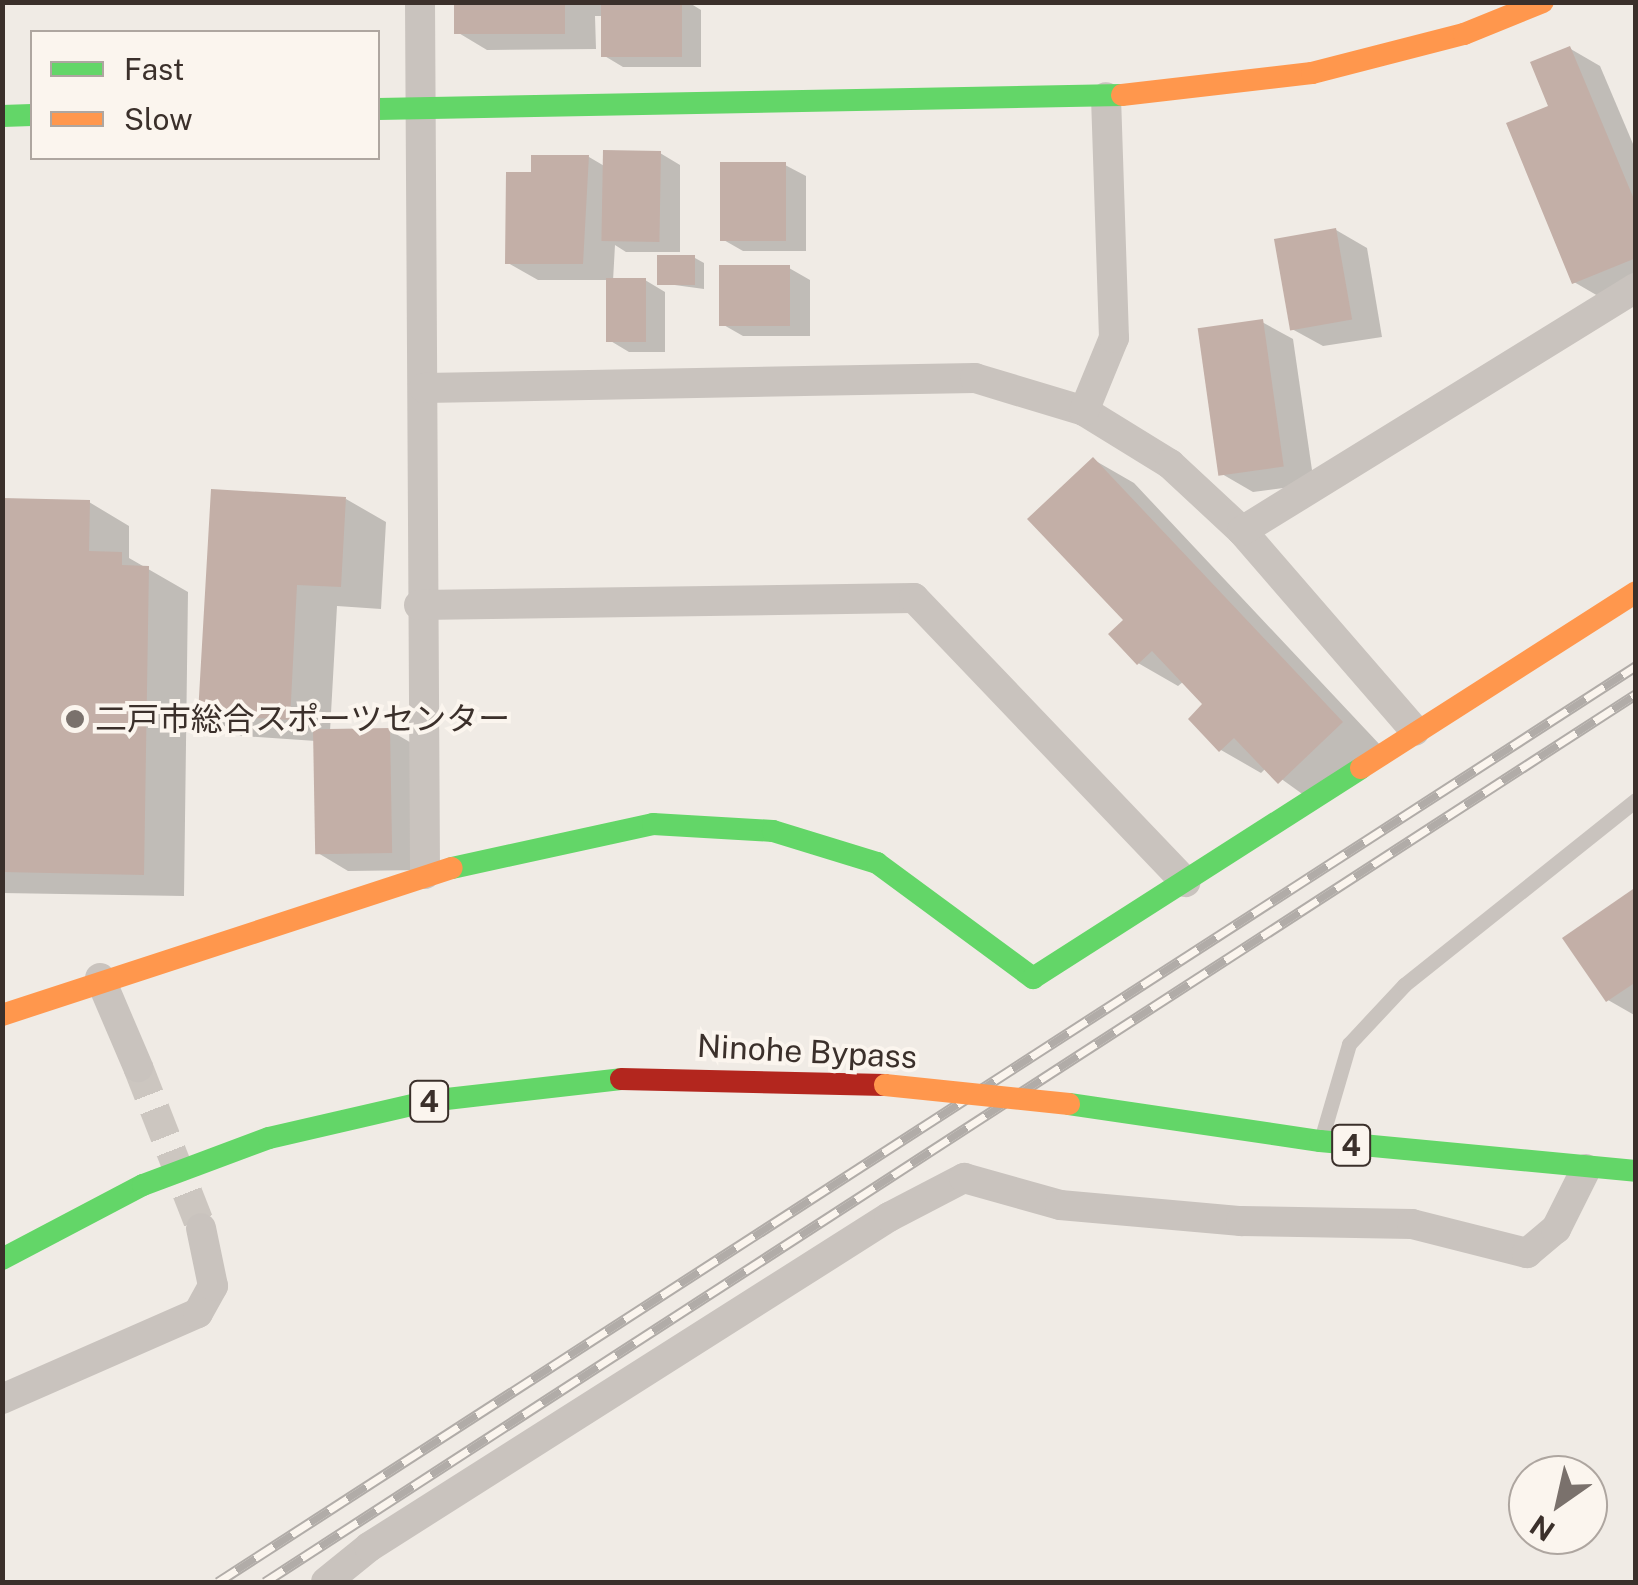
<!DOCTYPE html>
<meta charset="utf-8">
<style>
body{margin:0}
#map{position:relative;width:1638px;height:1585px;overflow:hidden;background:#f0ebe5;font-family:"Public Sans","Noto Sans JP",sans-serif}
div>[style]{position:absolute}
[style*='--x']{left:calc(var(--x)*1px);top:calc(var(--y)*1px);width:calc(var(--w)*1px);rotate:calc(var(--a)*1deg)}
.shadow>*{inset:0;background:#0003}
.building>*{inset:0;background:#c3afa7;transform-origin:0 0}
.street-tunnel>*{height:30px;margin-top:-15px;transform-origin:0;background:repeating-linear-gradient(90deg,#ccc6c0 0 30px,transparent 0 45px)}
.lane>*{height:15px;margin:-7.5px;padding:0 7.5px;transform-origin:7.5px;border-radius:7.5px;background:#c9c3be}
.street>*{height:30px;margin:-15px;padding:0 15px;transform-origin:15px;border-radius:15px;background:#c9c3be}
.fast>*{height:22px;margin:-11px;padding:0 11px;transform-origin:11px;border-radius:11px;background:#63d668}
.slow>*{height:22px;margin:-11px;padding:0 11px;transform-origin:11px;border-radius:11px;background:#ff974d}
.jam>*{height:22px;margin:-11px;padding:0 11px;transform-origin:11px;border-radius:11px;background:#b3261e}
.rail>*{height:11px;margin-top:-5.5px;transform-origin:0;background:repeating-linear-gradient(90deg,#fbf5ee 0 22px,#b1aca8 0 44px);box-sizing:border-box;border-block:2px solid #b1aca8}
.slow-bridge>*{height:22px;margin:-11px;padding:0 11px;transform-origin:11px;border-radius:11px;background:#ff974d}
.dots>*{width:28px;height:28px;translate:-50% -50%;box-sizing:border-box;border:5px solid #fbf5ee;border-radius:50%}
span{translate:-50% -50%;white-space:nowrap;text-align:center;line-height:1.15;-webkit-text-stroke:8px #fbf5ee;paint-order:stroke}
.shield-label span{padding:2px 8px;background:#fbf5ee;border:2px solid;border-radius:8px;-webkit-text-stroke-width:0}
.shield-label{font-size:30px;color:#3b302b;font-weight:700}
.poi-label{font-size:32px;color:#3b302b}
.left{translate:0 -50%;text-align:left}
.street-label{font-size:32px;color:#3b302b}
.frame{position:absolute;inset:0;border:5px solid #3b302b;pointer-events:none}
.legend{position:absolute;left:30px;top:30px;width:350px;height:130px;box-sizing:border-box;background:#fbf5ee;border:2px solid #aea6a0;margin:0;padding:12px 18px;list-style:none;font-size:30px;color:#3b302b}
.legend li{display:flex;align-items:center;gap:20px;height:50px}
.legend b{width:50px;border:2px solid #aea6a0}
.north{position:absolute;left:1508px;top:1455px;width:100px;height:100px;box-sizing:border-box;background:#fbf5ee;border:2px solid #aea6a0;border-radius:50%;rotate:214deg;font-size:28px;font-weight:700;line-height:40px;text-align:center;color:#3b302b}
.north::after{content:'';display:block;margin:auto;width:35px;height:45px;background:#7a716c;clip-path:polygon(50% 0,100% 100%,50% 72%,0 100%)}
</style>
<div id="map">
<div class="shadow">
<i style="clip-path:polygon(457px 2px,688px 2px,701px 10px,701px 67px,623px 67px,603px 55px,603px 16px,595px 16px,596px 49px,487px 50px,457px 32px)"></i>
<i style="clip-path:polygon(1569px 48px,1600px 66px,1636px 151px,1636px 287px,1605px 300px,1574px 282px,1551px 107px)"></i>
<i style="clip-path:polygon(660px 153px,680px 165px,680px 252px,626px 252px,615px 245px,613px 281px,645px 280px,665px 292px,665px 352px,629px 352px,609px 340px,608px 280px,538px 280px,508px 263px,533px 175px,589px 157px,606px 167px)"></i>
<i style="clip-path:polygon(785px 165px,806px 176px,806px 251px,743px 251px,722px 239px)"></i>
<i style="clip-path:polygon(1336px 230px,1367px 248px,1382px 337px,1323px 346px,1292px 329px)"></i>
<i style="clip-path:polygon(695px 258px,704px 263px,704px 289px,660px 283px)"></i>
<i style="clip-path:polygon(789px 268px,810px 280px,810px 336px,743px 336px,722px 324px)"></i>
<i style="clip-path:polygon(1262px 322px,1293px 339px,1314px 484px,1253px 492px,1222px 474px)"></i>
<i style="clip-path:polygon(1094px 460px,1134px 483px,1382px 747px,1319px 806px,1266px 768px,1261px 773px,1221px 750px,1206px 704px,1184px 681px,1178px 686px,1138px 663px)"></i>
<i style="clip-path:polygon(346px 499px,386px 522px,381px 609px,337px 606px,330px 731px,389px 730px,420px 748px,422px 870px,348px 871px,318px 853px,316px 741px,241px 736px,201px 712px)"></i>
<i style="clip-path:polygon(2px 501px,89px 502px,129px 526px,129px 558px,188px 592px,184px 896px,2px 893px)"></i>
<i style="clip-path:polygon(1636px 890px,1636px 1016px,1608px 1000px)"></i>
</div>
<div class="building">
<i style="left:454px;top:2px;width:111px;height:32px"></i>
<i style="left:601px;top:2px;width:81px;height:55px"></i>
<i style="clip-path:polygon(1570px 46px,1636px 204px,1636px 258px,1572px 284px,1506px 123px,1548px 106px,1530px 62px)"></i>
<i style="left:603px;top:150px;width:58px;height:91px;rotate:1deg"></i>
<i style="clip-path:polygon(531px 155px,589px 155px,583px 264px,505px 264px,506px 172px,531px 172px)"></i>
<i style="left:720px;top:162px;width:66px;height:79px"></i>
<i style="left:1336px;top:228px;width:93px;height:63px;rotate:80deg"></i>
<i style="left:657px;top:255px;width:38px;height:30px"></i>
<i style="left:719px;top:265px;width:71px;height:61px"></i>
<i style="left:606px;top:278px;width:40px;height:64px"></i>
<i style="left:1263px;top:319px;width:149px;height:66px;rotate:82deg"></i>
<i style="clip-path:polygon(1093px 457px,1343px 722px,1278px 784px,1234px 738px,1219px 752px,1188px 719px,1202px 704px,1152px 651px,1137px 665px,1108px 634px,1123px 620px,1027px 519px)"></i>
<i style="clip-path:polygon(211px 489px,346px 497px,341px 587px,297px 585px,290px 720px,198px 714px)"></i>
<i style="clip-path:polygon(2px 498px,90px 500px,89px 551px,122px 552px,122px 565px,149px 566px,144px 875px,2px 872px)"></i>
<i style="left:390px;top:728px;width:125px;height:77px;rotate:89deg"></i>
<i style="clip-path:polygon(1636px 887px,1636px 982px,1606px 1002px,1562px 938px)"></i>
</div>
<div class="street-tunnel">
<i style="--x:138;--y:1067;--w:173;--a:68.6"></i>
</div>
<div class="lane">
<i style="--x:1323;--y:1133;--w:93;--a:-73.7"></i>
<i style="--x:1349;--y:1044;--w:81;--a:-47"></i>
<i style="--x:1404;--y:985;--w:297;--a:-38.6"></i>
</div>
<div class="street">
<i style="--x:420;--y:2;--w:872;--a:89.67"></i>
<i style="--x:424;--y:388;--w:551;--a:-1.04"></i>
<i style="--x:975;--y:378;--w:114;--a:16.8"></i>
<i style="--x:1084;--y:411;--w:101;--a:31.6"></i>
<i style="--x:1170;--y:464;--w:98;--a:42.9"></i>
<i style="--x:1242;--y:531;--w:264;--a:49.1"></i>
<i style="--x:1084;--y:411;--w:79;--a:-67.7"></i>
<i style="--x:1114;--y:338;--w:241;--a:-91.9"></i>
<i style="--x:1242;--y:531;--w:463;--a:-31.7"></i>
<i style="--x:419;--y:605;--w:495;--a:-0.8"></i>
<i style="--x:914;--y:598;--w:393;--a:46.3"></i>
<i style="--x:100;--y:978;--w:97;--a:66.9"></i>
<i style="--x:2;--y:1399;--w:214;--a:-23.7"></i>
<i style="--x:198;--y:1313;--w:31;--a:-61"></i>
<i style="--x:213;--y:1286;--w:59;--a:-101.7"></i>
<i style="--x:326;--y:1582;--w:55;--a:-39.1"></i>
<i style="--x:369;--y:1547;--w:616;--a:-32.4"></i>
<i style="--x:889;--y:1217;--w:85;--a:-27.5"></i>
<i style="--x:964;--y:1178;--w:100;--a:15.7"></i>
<i style="--x:1060;--y:1205;--w:182;--a:5.1"></i>
<i style="--x:1241;--y:1221;--w:171;--a:1"></i>
<i style="--x:1412;--y:1224;--w:119;--a:14.2"></i>
<i style="--x:1527;--y:1253;--w:38;--a:-40"></i>
<i style="--x:1556;--y:1229;--w:67;--a:-63.4"></i>
</div>
<div class="fast">
<i style="--x:378;--y:109;--w:744;--a:-1.08"></i>
<i style="--x:2;--y:116;--w:30;--a:-2"></i>
<i style="--x:452;--y:868;--w:206;--a:-12.3"></i>
<i style="--x:653;--y:824;--w:120;--a:3.3"></i>
<i style="--x:773;--y:831;--w:109;--a:17.1"></i>
<i style="--x:877;--y:863;--w:194;--a:36.4"></i>
<i style="--x:1033;--y:978;--w:389;--a:-32.6"></i>
<i style="--x:1069;--y:1104;--w:254;--a:8.4"></i>
<i style="--x:1320;--y:1141;--w:317;--a:5.4"></i>
<i style="--x:2;--y:1259;--w:159;--a:-27.7"></i>
<i style="--x:143;--y:1185;--w:134;--a:-20.5"></i>
<i style="--x:269;--y:1138;--w:164;--a:-13"></i>
<i style="--x:429;--y:1101;--w:193;--a:-6.5"></i>
</div>
<div class="slow">
<i style="--x:1122;--y:95;--w:191;--a:-6.6"></i>
<i style="--x:1312;--y:73;--w:157;--a:-14.4"></i>
<i style="--x:1464;--y:34;--w:85;--a:-22.1"></i>
<i style="--x:1361;--y:768;--w:326;--a:-32.6"></i>
<i style="--x:2;--y:1015;--w:473;--a:-18.1"></i>
</div>
<div class="jam">
<i style="--x:621;--y:1079;--w:264;--a:1.3"></i>
</div>
<div class="rail">
<i style="--x:218;--y:1582;--w:1688;--a:-32.86"></i>
<i style="--x:265;--y:1582;--w:1633;--a:-32.93"></i>
</div>
<div class="slow-bridge">
<i style="--x:885;--y:1085;--w:185;--a:5.9"></i>
</div>
<div class="dots">
<i style="left:75px;top:719px;background:#7a716c"></i>
</div>
<div class="shield-label">
<span style="left:429px;top:1101px">4</span>
<span style="left:1351px;top:1145px">4</span>
</div>
<div class="poi-label">
<span class="left" style="left:95px;top:719px">二戸市総合スポーツセンター</span>
</div>
<div class="street-label">
<span style="left:807px;top:1052px;rotate:3deg">Ninohe Bypass</span>
</div>
<div class="frame"></div>
<ul class="legend">
<li><b style="height:12px;background:#63d668"></b>Fast</li>
<li><b style="height:12px;background:#ff974d"></b>Slow</li>
</ul>
<div class="north">N</div>
</div>
